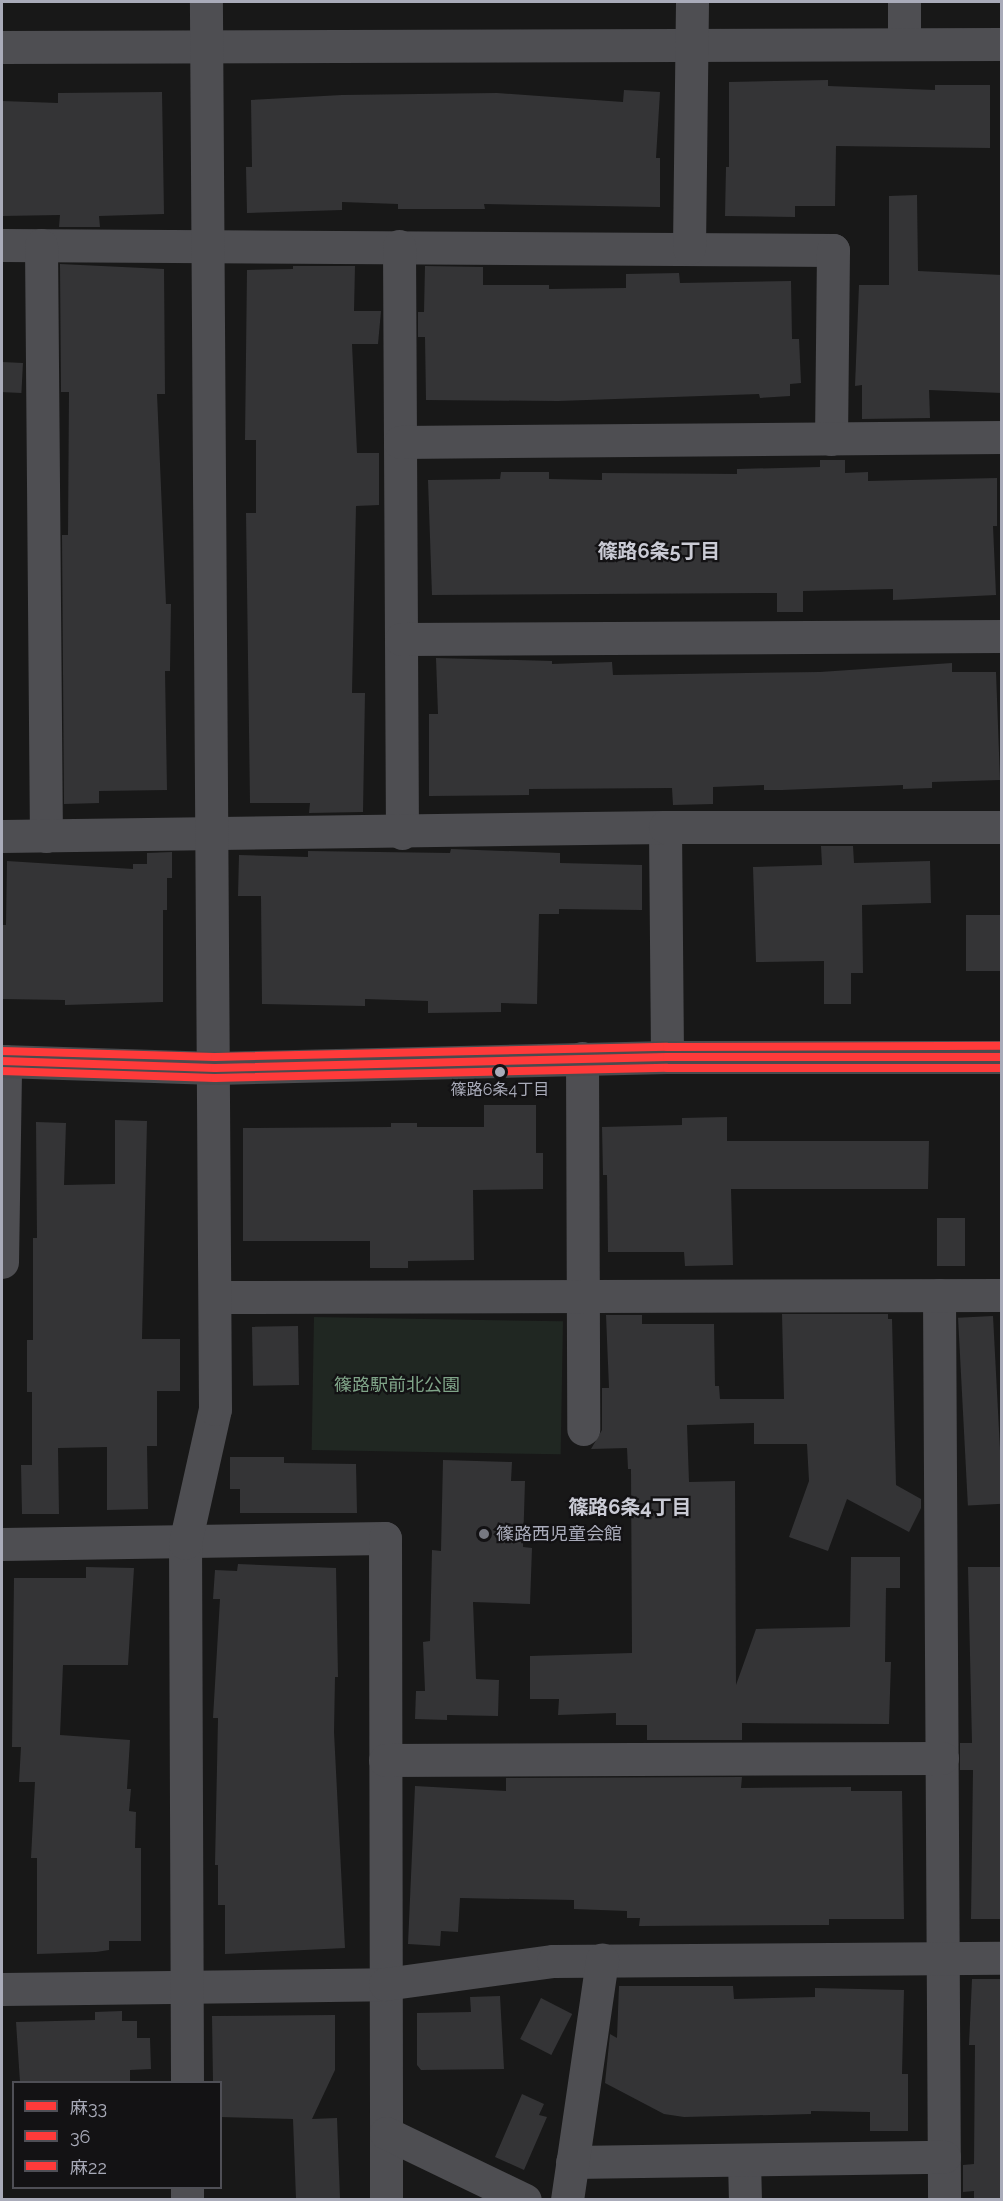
<!DOCTYPE html>
<meta charset="utf-8">
<style>
body{margin:0}
#map{position:relative;width:1003px;height:2201px;overflow:hidden;background:#181818;font-family:Raleway,"Noto Sans JP",sans-serif}
div>[style]{position:absolute}
[style*='--x']{left:calc(var(--x)*1px);top:calc(var(--y)*1px);width:calc(var(--w)*1px);rotate:calc(var(--a)*1deg)}
.green>*{inset:0;background:#202722;transform-origin:0 0}
.building>*{inset:0;background:#343436;transform-origin:0 0}
.minor>*{height:33px;margin:-16.5px;padding:0 16.5px;transform-origin:16.5px;border-radius:16.5px;background:#4e4e52}
.major>*{height:33px;margin:-16.5px;padding:0 16.5px;transform-origin:16.5px;border-radius:16.5px;background:#4a4b4e}
.bus-1>*{height:8px;margin:-4px;padding:0 4px;transform-origin:4px;border-radius:4px;background:#ff3a3a}
.bus-2>*{height:8px;margin:-4px;padding:0 4px;transform-origin:4px;border-radius:4px;background:#ff3a3a}
.bus-3>*{height:8px;margin:-4px;padding:0 4px;transform-origin:4px;border-radius:4px;background:#ff3a3a}
.dots>*{width:16px;height:16px;translate:-50% -50%;box-sizing:border-box;border:3px solid #131214;border-radius:50%}
span{translate:-50% -50%;white-space:nowrap;text-align:center;line-height:1.15;-webkit-text-stroke:4.5px #131214;paint-order:stroke}
.bus-label{font-size:16px;color:#a9abb9}
.park-label{font-size:18px;color:#80a589}
.poi-label{font-size:18px;color:#a9abb9}
.left{translate:0 -50%;text-align:left}
.neighbourhood-label{font-size:20px;color:#cacbd5;font-weight:700}
.frame{position:absolute;inset:0;border:3px solid #a9abb9;pointer-events:none}
.legend{position:absolute;left:12px;top:2081px;width:210px;height:108px;box-sizing:border-box;background:#131214;border:2px solid #4f4f56;margin:0;padding:8px 10px;list-style:none;font-size:18px;color:#a9abb9}
.legend li{display:flex;align-items:center;gap:12px;height:30px}
.legend b{width:30px;border:2px solid #4f4f56}
</style>
<div id="map">
<div class="green">
<i style="left:314px;top:1317px;width:249px;height:133px;rotate:1deg"></i>
</div>
<div class="building">
<i style="clip-path:polygon(828px 80px,828px 86px,935px 90px,935px 85px,990px 85px,990px 148px,836px 146px,835px 206px,795px 206px,795px 217px,725px 216px,726px 167px,729px 167px,729px 82px)"></i>
<i style="clip-path:polygon(624px 90px,660px 92px,656px 158px,660px 158px,660px 207px,484px 204px,485px 209px,398px 209px,398px 204px,342px 202px,342px 210px,247px 213px,246px 167px,252px 167px,251px 100px,342px 95px,497px 93px,623px 102px)"></i>
<i style="clip-path:polygon(162px 92px,164px 214px,99px 216px,100px 227px,59px 227px,60px 215px,2px 216px,2px 101px,58px 103px,58px 93px)"></i>
<i style="clip-path:polygon(917px 195px,918px 271px,1002px 275px,1002px 393px,929px 390px,930px 418px,862px 419px,862px 385px,855px 386px,859px 285px,889px 285px,889px 196px)"></i>
<i style="clip-path:polygon(60px 264px,164px 269px,165px 394px,157px 394px,166px 604px,171px 604px,170px 671px,165px 671px,167px 790px,99px 791px,99px 803px,64px 804px,62px 535px,68px 535px,69px 392px,61px 392px)"></i>
<i style="clip-path:polygon(293px 266px,355px 266px,354px 311px,381px 311px,378px 344px,352px 344px,357px 453px,379px 453px,379px 505px,356px 506px,352px 693px,365px 693px,363px 812px,309px 813px,310px 803px,250px 803px,246px 513px,256px 513px,256px 440px,245px 440px,247px 270px,293px 269px)"></i>
<i style="clip-path:polygon(425px 266px,483px 267px,483px 285px,549px 285px,549px 289px,626px 288px,626px 274px,679px 273px,680px 283px,791px 281px,792px 339px,799px 339px,801px 383px,790px 384px,790px 396px,760px 398px,759px 394px,558px 401px,426px 400px,425px 337px,418px 337px,418px 312px,424px 312px)"></i>
<i style="left:2px;top:362px;width:21px;height:30px;rotate:3deg"></i>
<i style="clip-path:polygon(820px 460px,845px 460px,845px 473px,868px 472px,868px 481px,997px 478px,997px 526px,993px 526px,996px 595px,893px 600px,893px 589px,803px 591px,803px 612px,777px 612px,777px 593px,432px 595px,428px 480px,500px 479px,501px 472px,549px 472px,549px 479px,602px 480px,602px 473px,737px 474px,737px 469px,820px 467px)"></i>
<i style="clip-path:polygon(436px 658px,552px 661px,552px 664px,612px 662px,613px 675px,820px 672px,952px 663px,952px 672px,996px 672px,1000px 780px,932px 782px,932px 788px,903px 789px,903px 785px,782px 790px,764px 790px,764px 785px,713px 787px,713px 804px,673px 805px,672px 788px,529px 789px,529px 795px,429px 796px,429px 714px,438px 714px)"></i>
<i style="clip-path:polygon(821px 846px,853px 846px,854px 863px,930px 861px,931px 903px,862px 905px,863px 973px,851px 973px,851px 1004px,824px 1004px,824px 961px,756px 962px,753px 867px,822px 865px)"></i>
<i style="clip-path:polygon(451px 849px,560px 853px,560px 863px,642px 865px,642px 910px,559px 909px,559px 914px,539px 914px,537px 1004px,501px 1003px,501px 1012px,428px 1013px,428px 1001px,365px 999px,365px 1006px,262px 1004px,261px 896px,238px 896px,239px 855px,308px 857px,308px 851px,450px 853px)"></i>
<i style="clip-path:polygon(172px 852px,172px 878px,167px 878px,167px 910px,163px 910px,163px 1002px,65px 1005px,65px 1000px,2px 999px,2px 925px,6px 925px,7px 861px,133px 869px,133px 864px,147px 864px,147px 853px)"></i>
<i style="left:1002px;top:915px;width:56px;height:36px;rotate:90deg"></i>
<i style="clip-path:polygon(484px 1105px,536px 1105px,536px 1153px,543px 1153px,543px 1189px,473px 1190px,474px 1260px,408px 1261px,408px 1268px,370px 1268px,370px 1241px,243px 1241px,243px 1128px,391px 1127px,391px 1123px,417px 1123px,417px 1127px,484px 1127px)"></i>
<i style="clip-path:polygon(727px 1117px,727px 1141px,929px 1141px,928px 1189px,731px 1189px,733px 1265px,685px 1266px,684px 1252px,608px 1252px,607px 1175px,603px 1175px,602px 1127px,682px 1125px,682px 1118px)"></i>
<i style="clip-path:polygon(115px 1120px,147px 1121px,142px 1339px,180px 1339px,180px 1391px,157px 1391px,157px 1446px,147px 1446px,148px 1509px,107px 1510px,107px 1447px,58px 1448px,59px 1514px,22px 1514px,21px 1465px,32px 1465px,32px 1392px,27px 1392px,27px 1340px,33px 1340px,33px 1238px,37px 1238px,36px 1122px,66px 1123px,64px 1185px,115px 1184px)"></i>
<i style="left:937px;top:1218px;width:28px;height:48px"></i>
<i style="clip-path:polygon(782px 1314px,888px 1314px,888px 1319px,892px 1319px,896px 1485px,921px 1499px,921px 1508px,909px 1532px,847px 1499px,828px 1551px,789px 1537px,809px 1481px,807px 1444px,754px 1444px,754px 1423px,687px 1425px,689px 1482px,735px 1481px,736px 1685px,756px 1629px,850px 1627px,851px 1557px,900px 1557px,900px 1588px,886px 1588px,885px 1662px,891px 1662px,889px 1724px,742px 1723px,742px 1740px,647px 1740px,647px 1725px,616px 1725px,616px 1713px,558px 1715px,559px 1699px,530px 1699px,530px 1656px,632px 1653px,631px 1469px,628px 1469px,627px 1448px,591px 1449px,602px 1430px,602px 1388px,609px 1388px,606px 1315px,642px 1315px,642px 1324px,714px 1324px,715px 1386px,719px 1386px,720px 1399px,784px 1399px)"></i>
<i style="left:993px;top:1316px;width:188px;height:35px;rotate:87deg"></i>
<i style="left:298px;top:1326px;width:59px;height:46px;rotate:89deg"></i>
<i style="clip-path:polygon(230px 1457px,284px 1457px,284px 1463px,356px 1464px,357px 1513px,240px 1513px,240px 1489px,230px 1489px)"></i>
<i style="clip-path:polygon(443px 1460px,512px 1462px,511px 1481px,525px 1481px,523px 1547px,532px 1548px,530px 1604px,473px 1602px,476px 1679px,499px 1680px,498px 1716px,447px 1715px,447px 1720px,415px 1719px,416px 1691px,425px 1691px,423px 1642px,430px 1641px,432px 1550px,441px 1551px)"></i>
<i style="clip-path:polygon(238px 1564px,336px 1568px,338px 1677px,335px 1677px,334px 1732px,345px 1948px,225px 1954px,225px 1905px,218px 1905px,218px 1865px,215px 1865px,218px 1718px,213px 1718px,220px 1599px,213px 1599px,215px 1570px,237px 1571px)"></i>
<i style="clip-path:polygon(86px 1567px,134px 1568px,128px 1665px,63px 1665px,60px 1735px,130px 1740px,127px 1789px,131px 1789px,129px 1811px,136px 1812px,135px 1848px,141px 1848px,141px 1941px,109px 1941px,109px 1950px,96px 1952px,37px 1954px,37px 1858px,31px 1858px,35px 1782px,19px 1782px,21px 1747px,12px 1747px,14px 1578px,86px 1578px)"></i>
<i style="clip-path:polygon(968px 1567px,1002px 1567px,1002px 1919px,971px 1919px,973px 1770px,960px 1770px,960px 1743px,972px 1743px)"></i>
<i style="clip-path:polygon(742px 1777px,741px 1788px,851px 1787px,851px 1791px,902px 1791px,904px 1919px,829px 1919px,829px 1925px,639px 1926px,640px 1918px,627px 1918px,627px 1911px,574px 1909px,574px 1900px,460px 1898px,458px 1932px,441px 1931px,440px 1946px,408px 1944px,415px 1786px,506px 1791px,506px 1778px)"></i>
<i style="clip-path:polygon(972px 1979px,1002px 1979px,1002px 2199px,974px 2199px,974px 2191px,963px 2192px,963px 2165px,974px 2164px,975px 2045px,969px 2045px)"></i>
<i style="clip-path:polygon(619px 1986px,733px 1986px,734px 1999px,815px 1997px,815px 1988px,904px 1990px,902px 2074px,908px 2074px,908px 2131px,870px 2131px,870px 2112px,811px 2111px,811px 2114px,684px 2117px,664px 2114px,605px 2083px,610px 2034px,617px 2038px)"></i>
<i style="clip-path:polygon(500px 1996px,504px 2069px,421px 2070px,417px 2065px,417px 2013px,471px 2012px,470px 1997px)"></i>
<i style="left:541px;top:1998px;width:35px;height:46px;rotate:27deg"></i>
<i style="clip-path:polygon(122px 2011px,122px 2021px,137px 2021px,137px 2038px,150px 2038px,151px 2069px,130px 2070px,130px 2082px,20px 2082px,16px 2022px,95px 2020px,95px 2012px)"></i>
<i style="clip-path:polygon(335px 2015px,335px 2070px,312px 2119px,337px 2118px,340px 2199px,296px 2199px,293px 2119px,220px 2117px,220px 2082px,213px 2082px,212px 2016px)"></i>
<i style="clip-path:polygon(522px 2094px,544px 2104px,539px 2115px,547px 2117px,524px 2170px,495px 2157px)"></i>
</div>
<div class="minor">
<i style="--x:904;--y:2;--w:42;--a:90"></i>
<i style="--x:2;--y:47;--w:1000;--a:-0.17"></i>
<i style="--x:2;--y:245;--w:831;--a:0.34"></i>
<i style="--x:833;--y:250;--w:189;--a:90.6"></i>
<i style="--x:41;--y:245;--w:591;--a:89.52"></i>
<i style="--x:399;--y:246;--w:587;--a:89.71"></i>
<i style="--x:689;--y:248;--w:246;--a:-89.3"></i>
<i style="--x:400;--y:442;--w:602;--a:-0.48"></i>
<i style="--x:401;--y:639;--w:601;--a:-0.29"></i>
<i style="--x:665;--y:827;--w:230;--a:89.5"></i>
<i style="--x:2;--y:836;--w:663;--a:-0.78"></i>
<i style="--x:665;--y:827;--w:337;--a:0"></i>
<i style="--x:582;--y:1058;--w:371;--a:89.8"></i>
<i style="--x:2;--y:1262;--w:201;--a:-89.1"></i>
<i style="--x:939;--y:1295;--w:905;--a:89.68"></i>
<i style="--x:216;--y:1297;--w:786;--a:-0.15"></i>
<i style="--x:2;--y:1544;--w:383;--a:-0.9"></i>
<i style="--x:385;--y:1538;--w:595;--a:89.9"></i>
<i style="--x:385;--y:1760;--w:557;--a:-0.21"></i>
<i style="--x:2;--y:1989;--w:383;--a:-0.7"></i>
<i style="--x:385;--y:1984;--w:170;--a:-7.8"></i>
<i style="--x:553;--y:1961;--w:449;--a:-0.4"></i>
<i style="--x:187;--y:2082;--w:539;--a:-90.21"></i>
<i style="--x:185;--y:1543;--w:137;--a:-77.4"></i>
<i style="--x:215;--y:1409;--w:1407;--a:-90.37"></i>
<i style="--x:744;--y:2160;--w:40;--a:88.6"></i>
<i style="--x:572;--y:2162;--w:372;--a:-0.8"></i>
<i style="--x:187;--y:2200;--w:12;--a:-90"></i>
<i style="--x:386;--y:2200;--w:67;--a:-90"></i>
<i style="--x:386;--y:2133;--w:154;--a:25.7"></i>
<i style="--x:567;--y:2200;--w:243;--a:-81.7"></i>
</div>
<div class="major">
<i style="--x:2;--y:1061;--w:213;--a:1.9"></i>
<i style="--x:215;--y:1068;--w:452;--a:-1.4"></i>
<i style="--x:667;--y:1057;--w:335;--a:0"></i>
</div>
<div class="bus-1">
<i style="--x:2;--y:1061;--w:213;--a:1.9"></i>
<i style="--x:215;--y:1068;--w:452;--a:-1.4"></i>
<i style="--x:667;--y:1057;--w:335;--a:0"></i>
</div>
<div class="bus-2">
<i style="--x:2;--y:1071;--w:213;--a:1.9"></i>
<i style="--x:215;--y:1078;--w:452;--a:-1.3"></i>
<i style="--x:667;--y:1068;--w:335;--a:0"></i>
</div>
<div class="bus-3">
<i style="--x:2;--y:1051;--w:213;--a:1.6"></i>
<i style="--x:215;--y:1057;--w:452;--a:-1.3"></i>
<i style="--x:667;--y:1047;--w:335;--a:-0.2"></i>
</div>
<div class="dots">
<i style="left:500px;top:1072px;background:#a9abb9"></i>
<i style="left:484px;top:1534px;background:#767881"></i>
</div>
<div class="bus-label">
<span style="left:500px;top:1090px">篠路6条4丁目</span>
</div>
<div class="park-label">
<span style="left:397px;top:1385px">篠路駅前北公園</span>
</div>
<div class="poi-label">
<span class="left" style="left:496px;top:1534px">篠路西児童会館</span>
</div>
<div class="neighbourhood-label">
<span style="left:659px;top:551px">篠路6条5丁目</span>
<span style="left:630px;top:1507px">篠路6条4丁目</span>
</div>
<div class="frame"></div>
<ul class="legend">
<li><b style="height:8px;background:#ff3a3a"></b>麻33</li>
<li><b style="height:8px;background:#ff3a3a"></b>36</li>
<li><b style="height:8px;background:#ff3a3a"></b>麻22</li>
</ul>
</div>
